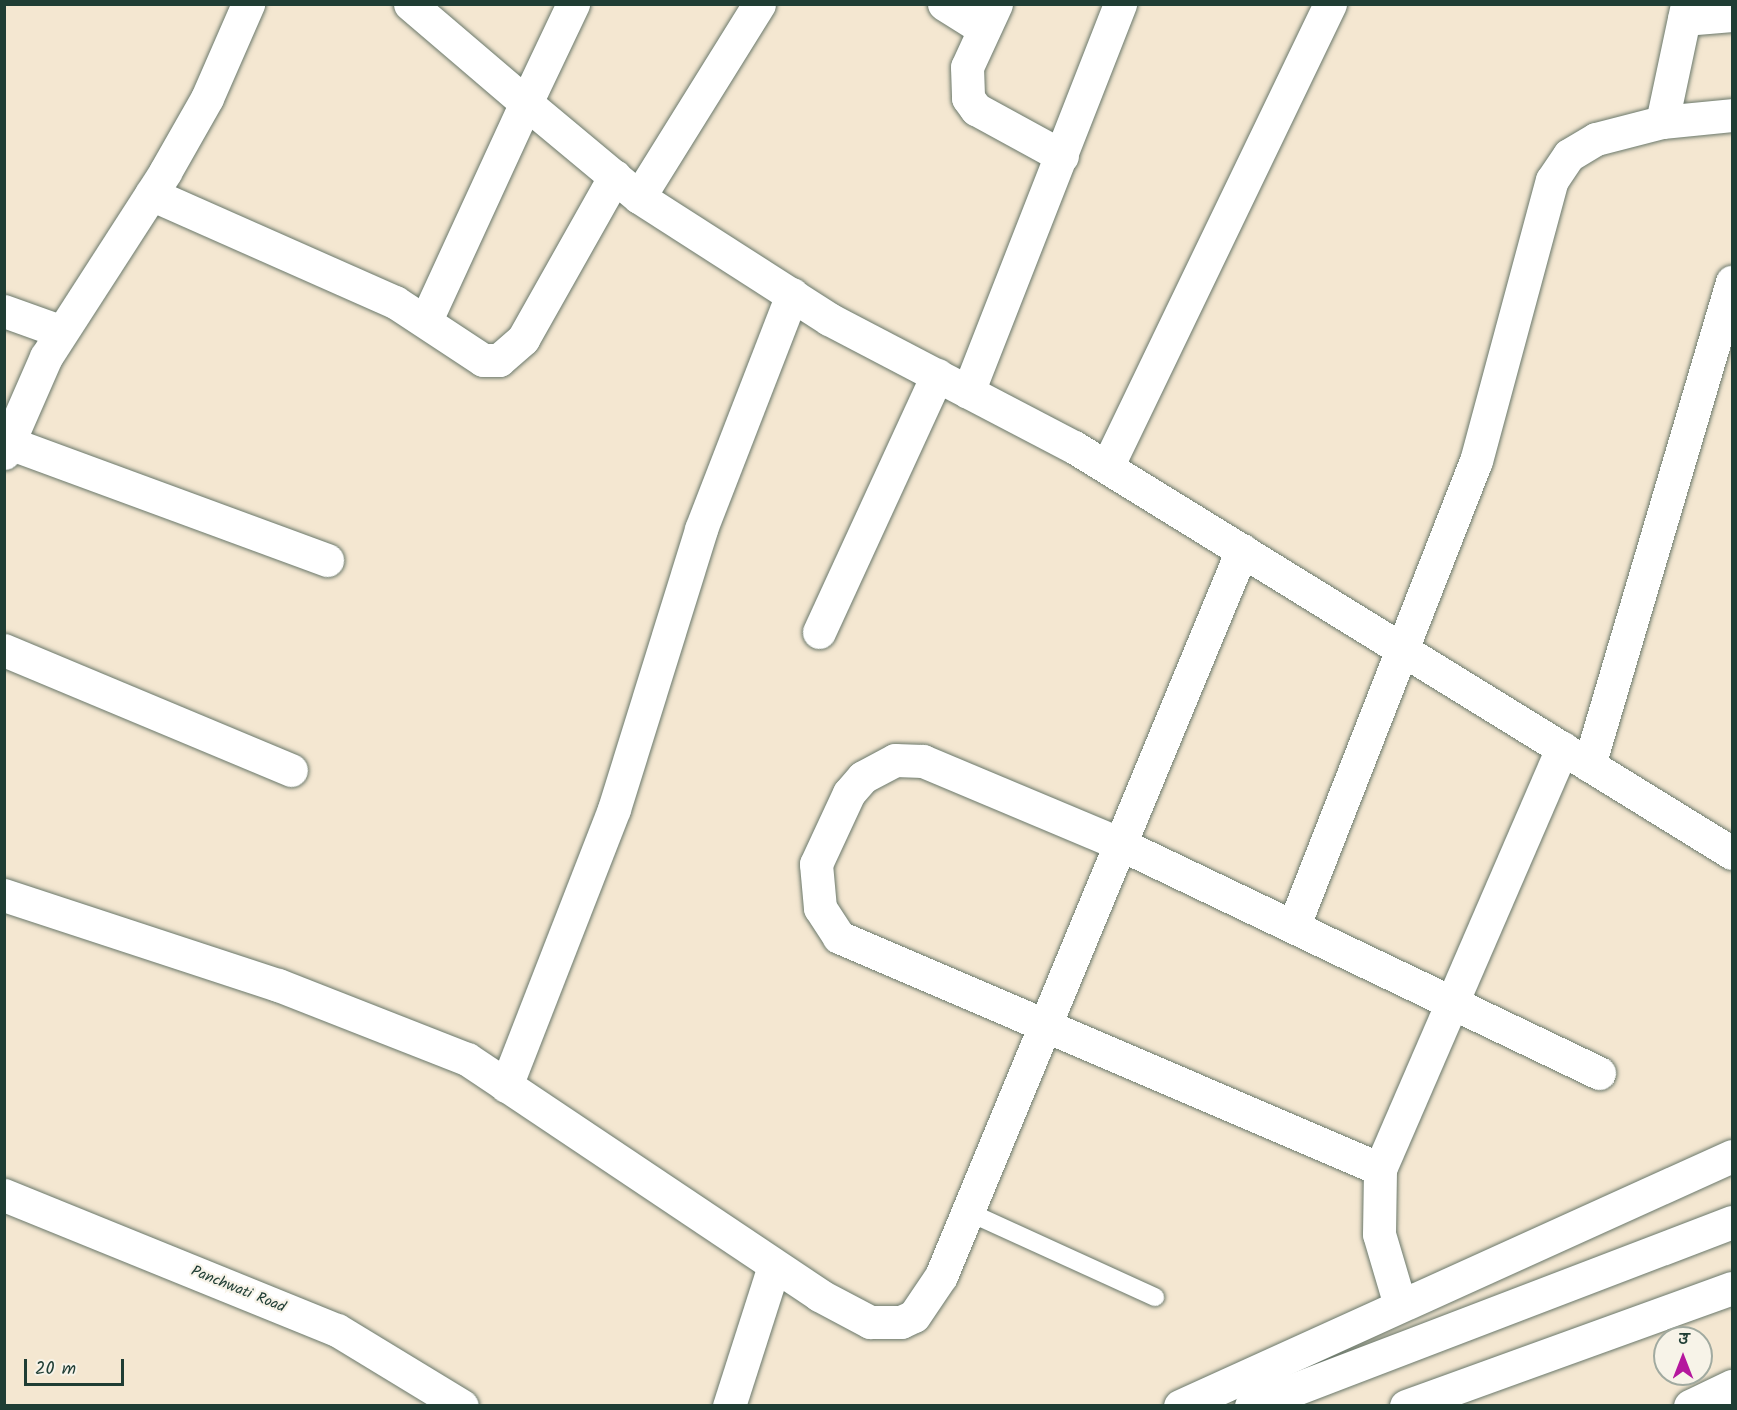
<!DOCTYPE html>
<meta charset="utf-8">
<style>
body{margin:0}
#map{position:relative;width:1737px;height:1410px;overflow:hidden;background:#f4e7d1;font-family:Kalam,"Playpen Sans Deva",sans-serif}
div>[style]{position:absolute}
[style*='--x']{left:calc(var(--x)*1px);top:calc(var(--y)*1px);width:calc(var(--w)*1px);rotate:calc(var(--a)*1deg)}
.roads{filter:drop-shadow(0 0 2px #6a786b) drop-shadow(0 0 2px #6a786b)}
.service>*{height:18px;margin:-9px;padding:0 9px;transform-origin:9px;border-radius:9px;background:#fff}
.minor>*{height:33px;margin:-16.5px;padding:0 16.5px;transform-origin:16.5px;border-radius:16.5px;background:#fff}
.tertiary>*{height:33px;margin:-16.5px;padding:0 16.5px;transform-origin:16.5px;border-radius:16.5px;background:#fff}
.primary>*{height:33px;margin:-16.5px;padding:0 16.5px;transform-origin:16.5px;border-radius:16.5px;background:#fff}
span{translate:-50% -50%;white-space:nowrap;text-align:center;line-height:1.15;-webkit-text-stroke:4.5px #f7f3e8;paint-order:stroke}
.street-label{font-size:15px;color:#1f3d34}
.frame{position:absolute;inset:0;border:6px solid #1f3d34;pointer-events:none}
.north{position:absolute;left:1653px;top:1326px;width:60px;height:60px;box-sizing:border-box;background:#f7f3e8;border:2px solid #a1aaa0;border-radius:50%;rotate:0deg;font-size:16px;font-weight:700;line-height:24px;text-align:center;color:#1f3d34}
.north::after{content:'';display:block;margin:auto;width:21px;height:27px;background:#b5179e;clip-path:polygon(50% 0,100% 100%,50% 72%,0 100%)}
.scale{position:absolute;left:24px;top:1359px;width:100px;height:27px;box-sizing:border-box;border:3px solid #1f3d34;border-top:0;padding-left:8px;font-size:18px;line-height:21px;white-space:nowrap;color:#1f3d34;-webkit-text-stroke:4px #f7f3e8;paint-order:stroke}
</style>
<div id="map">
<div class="roads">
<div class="service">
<i style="--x:964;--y:1210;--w:210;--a:24.5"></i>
</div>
<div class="minor">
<i style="--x:410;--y:4;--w:153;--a:40.5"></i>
<i style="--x:526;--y:103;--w:110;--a:-64.6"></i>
<i style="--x:944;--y:4;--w:47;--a:32"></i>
<i style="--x:996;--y:4;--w:69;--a:114.7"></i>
<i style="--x:967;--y:67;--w:31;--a:88"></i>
<i style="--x:968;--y:98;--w:14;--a:54"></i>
<i style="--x:976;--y:109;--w:98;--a:28.7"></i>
<i style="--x:1684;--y:19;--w:48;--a:-4.8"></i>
<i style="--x:1662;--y:122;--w:121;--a:-78"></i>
<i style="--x:151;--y:194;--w:267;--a:23.9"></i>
<i style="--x:395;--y:302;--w:105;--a:33.4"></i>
<i style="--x:483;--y:360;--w:16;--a:0"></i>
<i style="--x:499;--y:360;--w:32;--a:-41"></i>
<i style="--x:523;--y:339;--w:187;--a:-60.6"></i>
<i style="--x:639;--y:197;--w:227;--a:-58.1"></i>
<i style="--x:4;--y:311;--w:59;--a:19.7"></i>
<i style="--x:426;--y:320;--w:239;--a:-65.3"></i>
<i style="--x:526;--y:103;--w:147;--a:39.8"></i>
<i style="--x:639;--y:197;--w:226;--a:32.7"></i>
<i style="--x:829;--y:319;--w:276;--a:27.6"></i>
<i style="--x:1074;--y:447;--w:773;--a:31.68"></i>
<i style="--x:968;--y:392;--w:417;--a:-68.6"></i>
<i style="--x:9;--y:443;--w:339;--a:20.2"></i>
<i style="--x:4;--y:453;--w:105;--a:-66.4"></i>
<i style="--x:46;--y:357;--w:220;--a:-57.2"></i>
<i style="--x:165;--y:172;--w:85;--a:-60.4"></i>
<i style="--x:207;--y:98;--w:103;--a:-66.4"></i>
<i style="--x:1107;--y:467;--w:514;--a:-64.28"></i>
<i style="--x:819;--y:632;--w:283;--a:-65.3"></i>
<i style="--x:4;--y:650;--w:311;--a:22.7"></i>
<i style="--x:1589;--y:765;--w:504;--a:-73.51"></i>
<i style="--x:4;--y:895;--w:288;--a:18.2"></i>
<i style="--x:278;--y:985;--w:203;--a:21.4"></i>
<i style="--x:467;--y:1059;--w:424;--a:33.8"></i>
<i style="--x:819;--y:1295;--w:58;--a:27.9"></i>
<i style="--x:870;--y:1322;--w:31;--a:0"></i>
<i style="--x:901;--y:1322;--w:14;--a:-25"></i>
<i style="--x:914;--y:1316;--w:48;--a:-56"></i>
<i style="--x:941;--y:1276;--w:786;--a:-67.48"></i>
<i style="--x:1294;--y:925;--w:498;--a:-68.6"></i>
<i style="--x:1476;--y:461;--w:291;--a:-74.9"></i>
<i style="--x:1552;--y:180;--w:30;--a:-56"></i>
<i style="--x:1569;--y:155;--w:31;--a:-31"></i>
<i style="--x:1596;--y:139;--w:68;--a:-14.4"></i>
<i style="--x:1662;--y:122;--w:70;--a:-5.7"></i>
<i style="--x:506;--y:1086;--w:297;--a:-68.7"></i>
<i style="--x:614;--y:809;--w:293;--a:-72.7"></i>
<i style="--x:701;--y:529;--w:252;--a:-68.8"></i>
<i style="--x:1380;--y:1169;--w:589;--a:-156.79"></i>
<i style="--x:839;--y:937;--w:35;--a:-123"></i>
<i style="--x:820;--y:908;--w:44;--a:-95.2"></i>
<i style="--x:816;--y:864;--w:78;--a:-65.1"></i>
<i style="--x:849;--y:793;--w:21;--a:-49"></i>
<i style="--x:863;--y:777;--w:36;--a:-28"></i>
<i style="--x:895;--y:760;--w:28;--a:2"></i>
<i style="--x:923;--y:761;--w:214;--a:22.8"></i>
<i style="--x:1120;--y:844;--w:531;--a:25.55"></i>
<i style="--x:1400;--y:1305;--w:74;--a:-106.5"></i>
<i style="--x:1379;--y:1234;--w:65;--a:-89.1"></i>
<i style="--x:1380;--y:1169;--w:459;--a:-66.6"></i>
<i style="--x:729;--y:1406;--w:147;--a:-72.2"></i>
<i style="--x:1180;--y:1406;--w:606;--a:-24.37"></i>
<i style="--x:1690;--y:1406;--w:47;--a:-25.5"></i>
</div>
<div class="tertiary">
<i style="--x:4;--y:1195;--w:359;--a:22.1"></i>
<i style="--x:337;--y:1330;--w:146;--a:31.3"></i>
</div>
<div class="primary">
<i style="--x:1251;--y:1406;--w:515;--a:-20.93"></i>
<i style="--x:1406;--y:1406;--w:347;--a:-19.9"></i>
</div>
</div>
<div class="street-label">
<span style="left:238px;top:1290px;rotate:22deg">Panchwati Road</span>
</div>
<div class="frame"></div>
<div class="north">उ</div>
<div class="scale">20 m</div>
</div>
